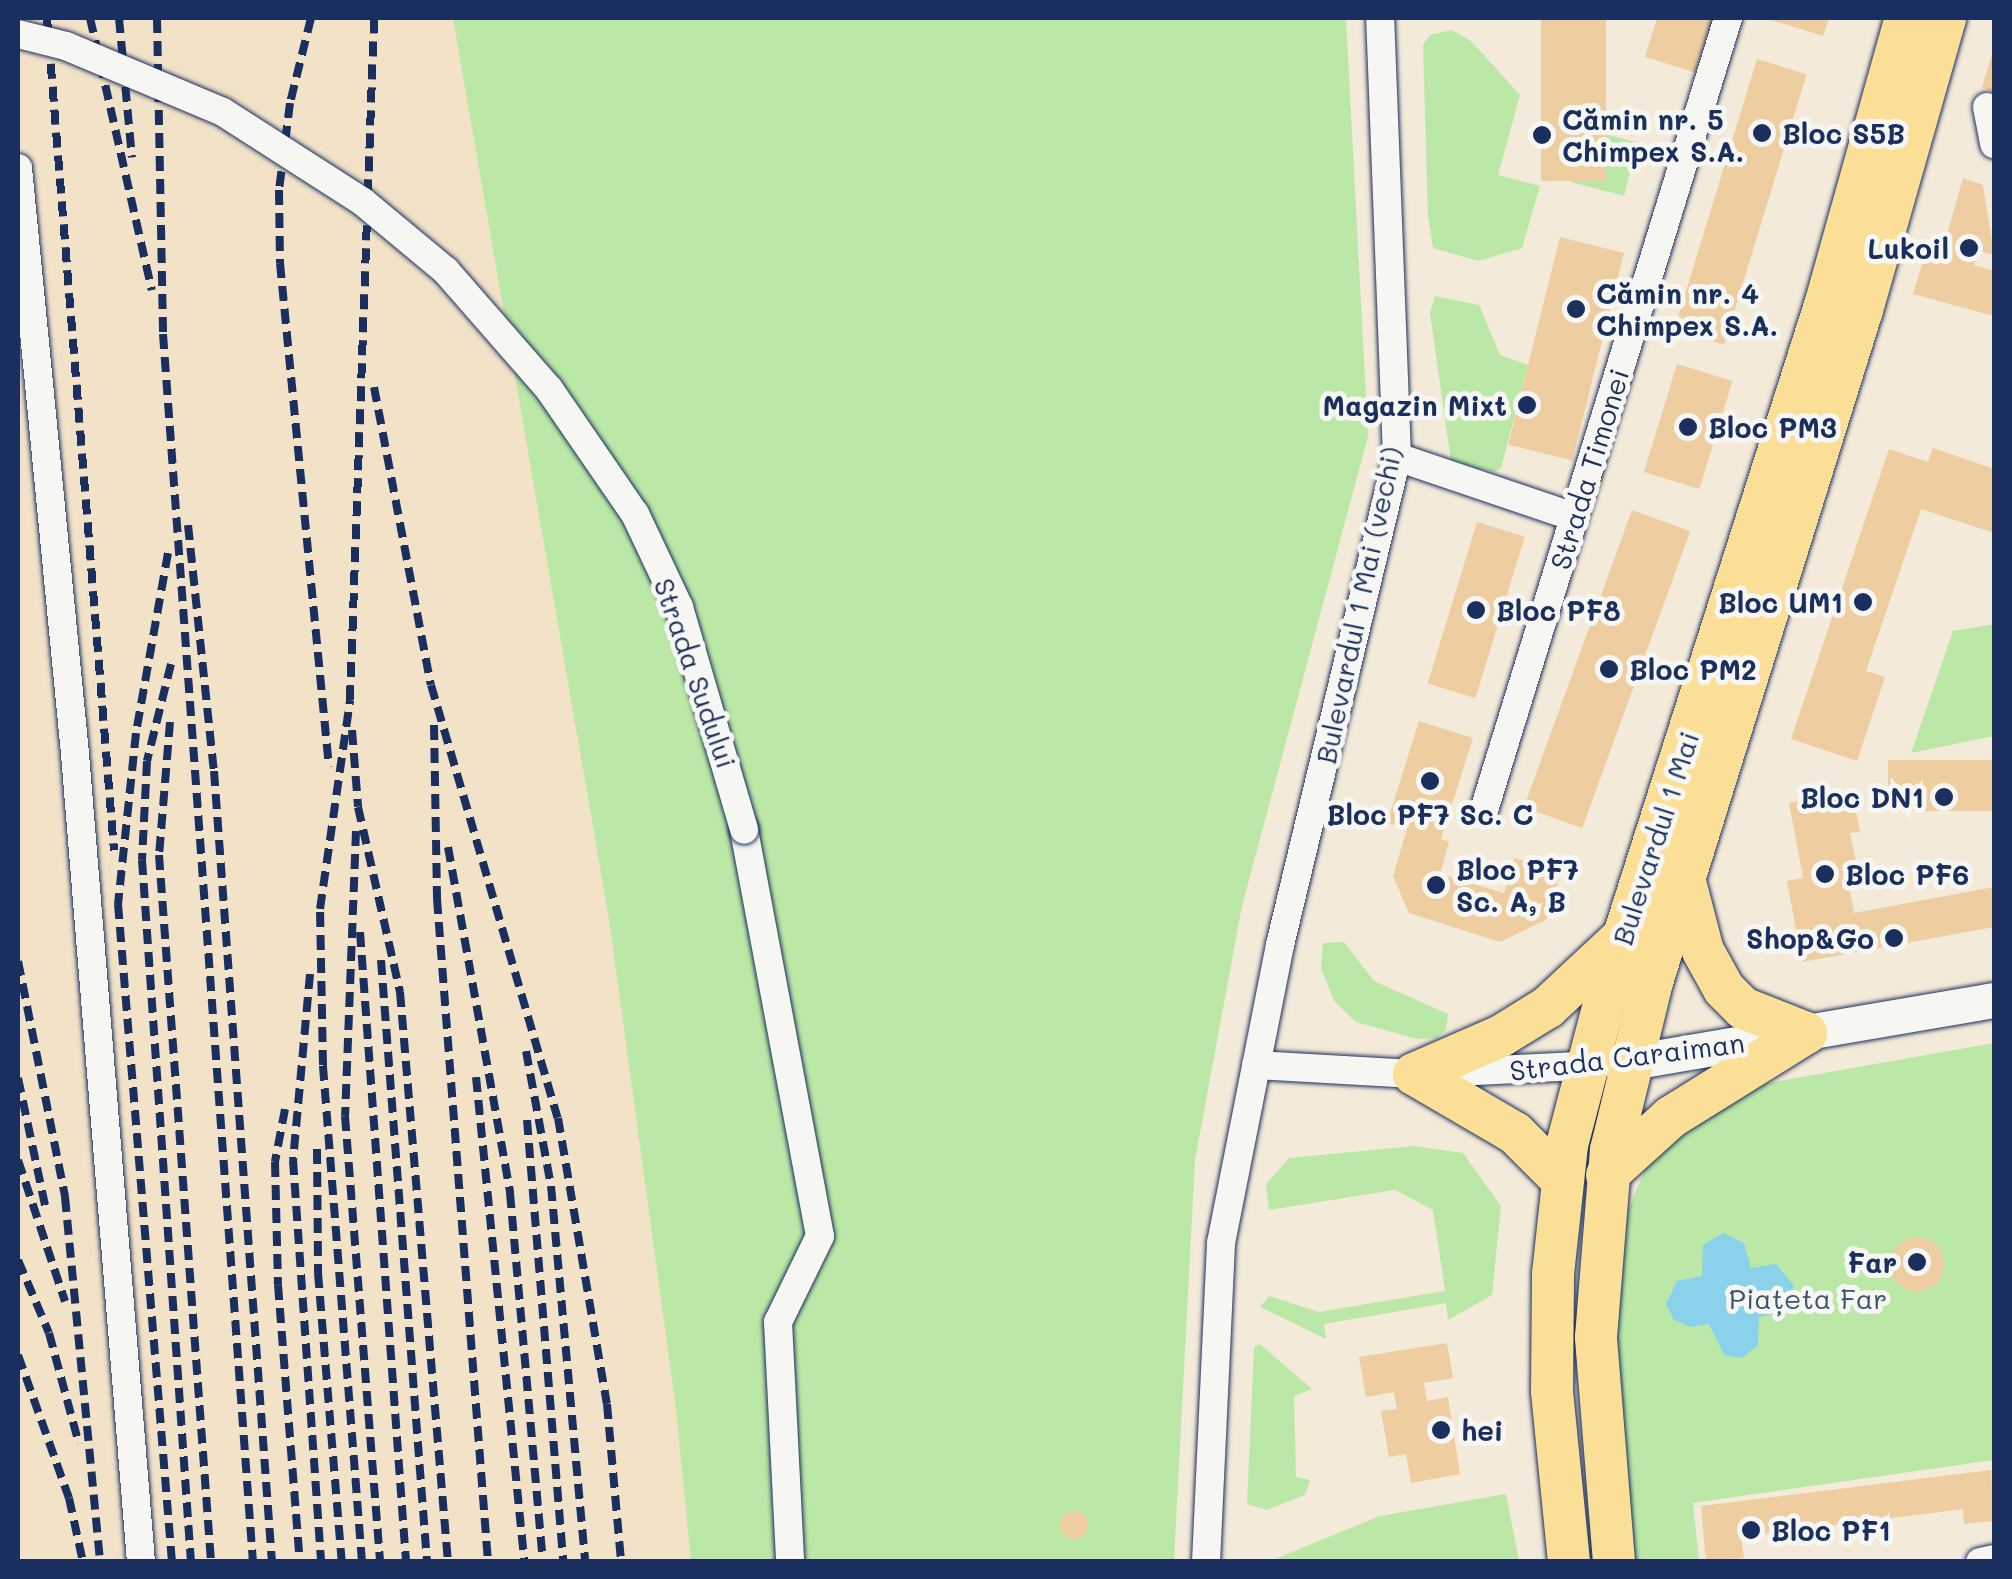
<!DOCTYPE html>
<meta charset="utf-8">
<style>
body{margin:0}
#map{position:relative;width:2012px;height:1579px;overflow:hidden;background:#f4ead9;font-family:Mali,sans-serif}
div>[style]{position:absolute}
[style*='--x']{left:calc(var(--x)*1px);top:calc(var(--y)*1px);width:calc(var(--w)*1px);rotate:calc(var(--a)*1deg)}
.built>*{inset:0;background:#f2e2c8;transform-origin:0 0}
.green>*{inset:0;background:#bbe8a6;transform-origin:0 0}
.water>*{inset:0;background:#8ad2eb}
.building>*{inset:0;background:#eecea0;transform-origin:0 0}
.round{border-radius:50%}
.roads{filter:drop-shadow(0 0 2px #1b2f5e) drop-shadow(0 0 2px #1b2f5e)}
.minor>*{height:28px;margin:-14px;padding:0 14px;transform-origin:14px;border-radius:14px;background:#f6f6f2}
.tertiary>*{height:35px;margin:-17.5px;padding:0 17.5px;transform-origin:17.5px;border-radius:17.5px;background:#f6f6f2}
.primary>*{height:42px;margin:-21px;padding:0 21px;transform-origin:21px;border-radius:21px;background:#fbdf96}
.rail>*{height:8px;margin-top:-4px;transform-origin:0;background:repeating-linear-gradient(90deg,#1b2f5e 0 15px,transparent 0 23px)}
.bridges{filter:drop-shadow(0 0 2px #1b2f5e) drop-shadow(0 0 2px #1b2f5e)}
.minor-bridge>*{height:28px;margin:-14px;padding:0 14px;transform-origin:14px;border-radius:14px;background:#f6f6f2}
.dots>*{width:28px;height:28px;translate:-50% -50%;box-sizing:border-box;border:5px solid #f6f6f2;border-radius:50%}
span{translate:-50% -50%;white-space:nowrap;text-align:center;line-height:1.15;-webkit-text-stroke:10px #f6f6f2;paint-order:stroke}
.poi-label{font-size:28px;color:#1b2f5e;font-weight:700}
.left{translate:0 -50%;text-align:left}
.right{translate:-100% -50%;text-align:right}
.street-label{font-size:28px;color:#1b2f5e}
.park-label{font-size:28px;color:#3b546c}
.frame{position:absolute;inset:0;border:20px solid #1b2f5e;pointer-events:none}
</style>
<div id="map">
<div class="built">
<i style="left:18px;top:18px;width:1038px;height:1543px"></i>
</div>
<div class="green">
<i style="clip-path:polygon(453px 18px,1346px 18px,1368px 436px,1242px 906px,1195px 1160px,1174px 1561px,691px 1561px,676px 1409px,609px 919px)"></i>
<i style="clip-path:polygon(1452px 30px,1471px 41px,1520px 95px,1498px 175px,1540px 186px,1522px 248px,1478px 261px,1433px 248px,1428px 216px,1423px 45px,1430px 35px)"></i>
<i style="left:1584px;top:129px;width:55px;height:55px;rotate:14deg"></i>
<i style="clip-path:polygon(1435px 296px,1479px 305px,1500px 355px,1528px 365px,1501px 468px,1494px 472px,1451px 461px,1430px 313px)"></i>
<i style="clip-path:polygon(1994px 624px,1994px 736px,1911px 753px,1953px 631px)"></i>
<i style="clip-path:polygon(1344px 942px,1374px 981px,1448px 1014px,1446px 1030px,1436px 1038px,1417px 1039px,1356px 1022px,1334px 1001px,1321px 968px,1323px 943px)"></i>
<i style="clip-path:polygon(1994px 1043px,1994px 1460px,1693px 1503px,1699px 1561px,1631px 1561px,1613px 1377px,1628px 1210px,1657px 1142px,1745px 1087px)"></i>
<i style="clip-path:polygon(1414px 1146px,1463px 1153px,1501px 1206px,1492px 1295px,1448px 1320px,1446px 1303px,1324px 1324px,1326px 1339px,1260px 1307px,1269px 1296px,1319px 1312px,1445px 1291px,1433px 1210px,1395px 1190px,1269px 1210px,1266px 1184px,1289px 1158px)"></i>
<i style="clip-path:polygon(1260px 1344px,1312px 1389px,1294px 1396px,1296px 1477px,1310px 1480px,1305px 1495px,1267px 1510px,1247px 1504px,1254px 1347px)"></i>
<i style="clip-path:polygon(1506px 1494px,1519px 1561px,1270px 1561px,1380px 1516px)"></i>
</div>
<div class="water">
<i style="clip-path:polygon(1723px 1233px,1744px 1243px,1751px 1268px,1776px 1264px,1794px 1286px,1782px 1312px,1759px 1317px,1758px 1345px,1742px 1358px,1724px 1355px,1709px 1324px,1690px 1327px,1674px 1320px,1666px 1304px,1677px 1281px,1702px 1276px,1703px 1245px)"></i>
</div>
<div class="building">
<i style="left:1541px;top:18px;width:65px;height:163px"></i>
<i style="clip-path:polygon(1657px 18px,1714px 18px,1697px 73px,1645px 57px)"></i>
<i style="clip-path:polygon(1764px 18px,1829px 18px,1823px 36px)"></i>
<i style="clip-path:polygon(1994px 48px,1994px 92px,1982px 87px)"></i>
<i style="left:1757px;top:59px;width:52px;height:283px;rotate:17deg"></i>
<i style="clip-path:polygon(1963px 178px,1983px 185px,1994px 255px,1979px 251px,1974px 265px,1994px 271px,1994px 316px,1913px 294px,1925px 255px,1940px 258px)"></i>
<i style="left:1560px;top:237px;width:66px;height:214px;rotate:14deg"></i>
<i style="left:1677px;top:364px;width:58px;height:113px;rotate:17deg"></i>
<i style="clip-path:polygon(1933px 448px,1994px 469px,1994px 533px,1921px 509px,1866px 671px,1885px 677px,1857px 761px,1791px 739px,1889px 449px,1928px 462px)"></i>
<i style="left:1632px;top:510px;width:62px;height:316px;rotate:20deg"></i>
<i style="left:1477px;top:522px;width:50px;height:169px;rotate:17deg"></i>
<i style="clip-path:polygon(1419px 721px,1473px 738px,1441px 839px,1449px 842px,1440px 874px,1504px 893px,1514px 858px,1561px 872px,1546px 920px,1500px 942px,1409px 913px,1393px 876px,1407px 829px,1387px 823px)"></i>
<i style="left:1994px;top:760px;width:51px;height:106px;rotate:90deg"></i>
<i style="clip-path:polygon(1852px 792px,1860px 832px,1850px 833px,1857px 867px,1846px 869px,1854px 913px,1994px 887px,1994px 927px,1802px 962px,1787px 881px,1803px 878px,1789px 803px)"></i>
<i class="round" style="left:1890px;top:1237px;width:54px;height:54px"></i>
<i style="clip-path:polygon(1447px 1343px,1453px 1378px,1424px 1383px,1427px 1401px,1448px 1397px,1460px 1474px,1411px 1483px,1406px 1454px,1389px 1457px,1381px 1411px,1397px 1409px,1394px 1392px,1366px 1397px,1359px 1357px)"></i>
<i style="clip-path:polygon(1991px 1470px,1994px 1521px,1964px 1524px,1963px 1509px,1741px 1537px,1744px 1558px,1706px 1562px,1701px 1506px)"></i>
<i class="round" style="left:1060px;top:1511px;width:28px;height:28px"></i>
</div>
<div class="roads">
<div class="minor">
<i style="--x:1987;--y:107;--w:38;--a:79"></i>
<i style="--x:18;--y:168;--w:589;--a:84.44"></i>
<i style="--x:75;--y:754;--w:811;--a:85.33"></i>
<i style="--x:1397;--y:457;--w:187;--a:18.7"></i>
<i style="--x:1485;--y:807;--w:826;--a:-72.88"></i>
<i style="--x:744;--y:830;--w:413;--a:79.4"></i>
<i style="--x:820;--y:1236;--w:96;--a:116"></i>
<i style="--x:778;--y:1322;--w:240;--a:87.1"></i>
<i style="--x:1256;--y:1065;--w:158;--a:3.3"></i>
<i style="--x:1414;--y:1074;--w:185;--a:-2.8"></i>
<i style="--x:1206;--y:1562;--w:319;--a:-87.3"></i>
<i style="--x:1221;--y:1243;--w:304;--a:-78.8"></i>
<i style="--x:1280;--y:945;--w:502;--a:-76.52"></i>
<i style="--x:1397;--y:457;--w:439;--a:-92.2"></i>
<i style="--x:1980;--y:1562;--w:14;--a:-12"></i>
</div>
<div class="tertiary">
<i style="--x:1631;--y:1062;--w:368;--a:-9.7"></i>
</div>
<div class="primary">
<i style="--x:1685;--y:882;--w:71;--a:75.4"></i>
<i style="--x:1703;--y:951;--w:43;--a:61.1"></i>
<i style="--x:1724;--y:989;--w:27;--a:45"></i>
<i style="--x:1743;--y:1008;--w:68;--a:21.6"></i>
<i style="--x:1414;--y:1074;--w:95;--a:-23.6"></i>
<i style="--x:1501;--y:1036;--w:55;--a:-31.7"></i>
<i style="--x:1548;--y:1007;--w:100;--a:-43"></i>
<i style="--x:1414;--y:1074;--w:117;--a:30.3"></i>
<i style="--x:1515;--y:1133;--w:65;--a:45"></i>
<i style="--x:1607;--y:1175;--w:86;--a:-42.2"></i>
<i style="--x:1671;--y:1117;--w:159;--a:-31.9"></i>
<i style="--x:1569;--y:1562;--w:172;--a:-95.7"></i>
<i style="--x:1552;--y:1391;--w:117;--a:-89.5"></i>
<i style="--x:1553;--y:1274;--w:130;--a:-83.8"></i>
<i style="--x:1567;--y:1145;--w:178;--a:-75.3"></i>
<i style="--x:1612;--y:973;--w:704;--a:-72.31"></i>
<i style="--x:1826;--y:302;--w:295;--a:-74.3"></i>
<i style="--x:1614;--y:1562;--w:226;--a:-94.6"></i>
<i style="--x:1596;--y:1337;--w:188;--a:-85.4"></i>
<i style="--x:1611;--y:1150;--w:173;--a:-76.3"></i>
<i style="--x:1652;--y:982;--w:704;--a:-72.65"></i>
<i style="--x:1862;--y:310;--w:304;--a:-74.1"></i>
</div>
</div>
<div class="rail">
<i style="--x:47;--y:18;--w:835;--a:85.4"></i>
<i style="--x:90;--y:18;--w:279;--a:77.2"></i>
<i style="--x:119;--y:18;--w:140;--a:84.7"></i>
<i style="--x:157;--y:18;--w:316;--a:88.9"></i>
<i style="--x:163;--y:334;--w:1231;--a:85.81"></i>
<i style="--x:311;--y:18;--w:88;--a:103.9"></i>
<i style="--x:290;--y:103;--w:88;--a:97.2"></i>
<i style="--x:279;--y:190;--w:73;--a:89.2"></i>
<i style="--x:280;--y:263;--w:506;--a:84.45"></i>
<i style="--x:374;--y:387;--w:303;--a:79.2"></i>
<i style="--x:431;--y:685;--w:451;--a:73.7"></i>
<i style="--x:558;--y:1118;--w:290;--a:80.3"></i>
<i style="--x:607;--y:1404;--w:159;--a:84.9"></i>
<i style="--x:188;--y:525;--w:247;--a:84"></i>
<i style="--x:214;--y:771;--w:793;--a:85.81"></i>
<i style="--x:168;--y:553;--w:183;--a:100.1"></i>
<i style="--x:136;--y:733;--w:172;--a:96"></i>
<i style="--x:118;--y:904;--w:660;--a:85.31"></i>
<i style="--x:171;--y:664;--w:100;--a:103.9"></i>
<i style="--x:147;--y:761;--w:99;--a:92.9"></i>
<i style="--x:142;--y:860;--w:704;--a:86.01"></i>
<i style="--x:170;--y:722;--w:133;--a:94.7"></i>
<i style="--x:159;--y:855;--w:709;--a:85.79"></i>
<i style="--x:434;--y:725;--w:174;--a:89"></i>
<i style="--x:437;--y:899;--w:665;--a:85.6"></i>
<i style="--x:352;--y:730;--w:77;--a:85.5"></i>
<i style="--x:358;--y:807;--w:190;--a:77.2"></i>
<i style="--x:400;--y:992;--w:572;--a:85.19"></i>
<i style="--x:356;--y:831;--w:285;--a:92.2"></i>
<i style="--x:345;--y:1116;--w:447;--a:85.5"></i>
<i style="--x:448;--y:847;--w:352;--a:79.8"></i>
<i style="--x:510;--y:1193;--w:370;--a:84.9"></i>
<i style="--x:360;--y:932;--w:632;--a:85.82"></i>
<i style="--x:381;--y:960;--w:604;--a:85.63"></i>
<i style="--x:18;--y:961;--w:241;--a:78.7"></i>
<i style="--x:65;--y:1197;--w:367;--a:84.5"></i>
<i style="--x:310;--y:974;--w:187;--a:95.2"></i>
<i style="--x:293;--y:1160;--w:403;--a:86"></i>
<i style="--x:526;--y:1051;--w:137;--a:79.5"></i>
<i style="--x:551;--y:1186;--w:378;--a:84.8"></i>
<i style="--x:476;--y:1077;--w:487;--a:84.3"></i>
<i style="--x:18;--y:1078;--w:135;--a:78"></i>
<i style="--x:285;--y:1109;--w:54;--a:100.7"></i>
<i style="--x:275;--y:1162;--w:123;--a:88.6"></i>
<i style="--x:278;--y:1285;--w:278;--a:85.5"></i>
<i style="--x:527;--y:1120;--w:443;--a:85.3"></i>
<i style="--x:317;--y:1149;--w:124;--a:89.5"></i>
<i style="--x:318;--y:1273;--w:290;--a:85.3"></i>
<i style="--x:18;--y:1160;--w:149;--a:71.6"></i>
<i style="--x:18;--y:1260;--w:79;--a:67"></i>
<i style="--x:49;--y:1333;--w:115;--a:74.9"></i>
<i style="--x:18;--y:1355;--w:152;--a:70.4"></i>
<i style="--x:69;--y:1498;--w:66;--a:77.7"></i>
<i style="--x:362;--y:1562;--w:499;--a:-94.5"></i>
<i style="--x:323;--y:1065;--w:156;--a:-91.1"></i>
<i style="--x:320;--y:909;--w:211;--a:-81.8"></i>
<i style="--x:350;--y:700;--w:682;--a:-87.98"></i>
</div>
<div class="bridges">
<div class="minor-bridge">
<i style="--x:18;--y:34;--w:49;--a:14"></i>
<i style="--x:66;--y:46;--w:170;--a:22.8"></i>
<i style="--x:223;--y:112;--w:166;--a:32.7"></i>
<i style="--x:363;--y:202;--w:108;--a:39.7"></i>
<i style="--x:446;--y:271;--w:157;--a:48.9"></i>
<i style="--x:549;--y:389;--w:152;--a:55.5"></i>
<i style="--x:635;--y:514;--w:103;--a:64.7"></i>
<i style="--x:679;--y:607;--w:232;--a:73.7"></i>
</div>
</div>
<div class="dots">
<i style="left:1762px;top:133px;background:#1b2f5e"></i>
<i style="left:1542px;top:135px;background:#1b2f5e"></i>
<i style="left:1969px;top:248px;background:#1b2f5e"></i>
<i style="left:1576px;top:309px;background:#1b2f5e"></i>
<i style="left:1527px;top:405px;background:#1b2f5e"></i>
<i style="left:1688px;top:427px;background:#1b2f5e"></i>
<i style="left:1863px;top:602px;background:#1b2f5e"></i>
<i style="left:1476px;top:610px;background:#1b2f5e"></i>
<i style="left:1609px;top:669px;background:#1b2f5e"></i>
<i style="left:1430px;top:781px;background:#1b2f5e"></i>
<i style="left:1944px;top:797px;background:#1b2f5e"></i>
<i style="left:1825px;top:874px;background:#1b2f5e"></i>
<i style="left:1436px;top:885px;background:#1b2f5e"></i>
<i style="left:1894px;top:938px;background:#1b2f5e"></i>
<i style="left:1917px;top:1262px;background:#1b2f5e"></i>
<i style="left:1441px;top:1430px;background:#1b2f5e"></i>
<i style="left:1751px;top:1530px;background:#1b2f5e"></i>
</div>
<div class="poi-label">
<span class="left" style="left:1562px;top:135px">Cămin nr. 5<br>Chimpex S.A.</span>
<span class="left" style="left:1782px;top:133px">Bloc S5B</span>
<span class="right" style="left:1949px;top:248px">Lukoil</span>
<span class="left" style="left:1596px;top:309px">Cămin nr. 4<br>Chimpex S.A.</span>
<span class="right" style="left:1507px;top:405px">Magazin Mixt</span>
<span class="left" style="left:1708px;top:427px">Bloc PM3</span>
<span class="right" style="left:1843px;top:602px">Bloc UM1</span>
<span class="left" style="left:1496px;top:610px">Bloc PF8</span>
<span class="left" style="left:1629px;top:669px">Bloc PM2</span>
<span class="right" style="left:1924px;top:797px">Bloc DN1</span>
<span style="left:1430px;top:814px">Bloc PF7 Sc. C</span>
<span class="left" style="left:1456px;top:885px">Bloc PF7<br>Sc. A, B</span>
<span class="left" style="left:1845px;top:874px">Bloc PF6</span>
<span class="right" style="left:1874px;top:938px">Shop&amp;Go</span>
<span class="right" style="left:1897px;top:1262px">Far</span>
<span class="left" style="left:1461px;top:1430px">hei</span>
<span class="left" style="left:1771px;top:1530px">Bloc PF1</span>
</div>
<div class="street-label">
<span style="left:1589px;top:469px;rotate:-73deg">Strada Timonei</span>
<span style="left:1358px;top:605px;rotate:-78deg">Bulevardul 1 Mai (vechi)</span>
<span style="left:696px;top:673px;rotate:71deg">Strada Sudului</span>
<span style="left:1655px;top:838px;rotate:-72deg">Bulevardul 1 Mai</span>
<span style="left:1627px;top:1056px;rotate:-7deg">Strada Caraiman</span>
</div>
<div class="park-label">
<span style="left:1808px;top:1298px">Piațeta Far</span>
</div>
<div class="frame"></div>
</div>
